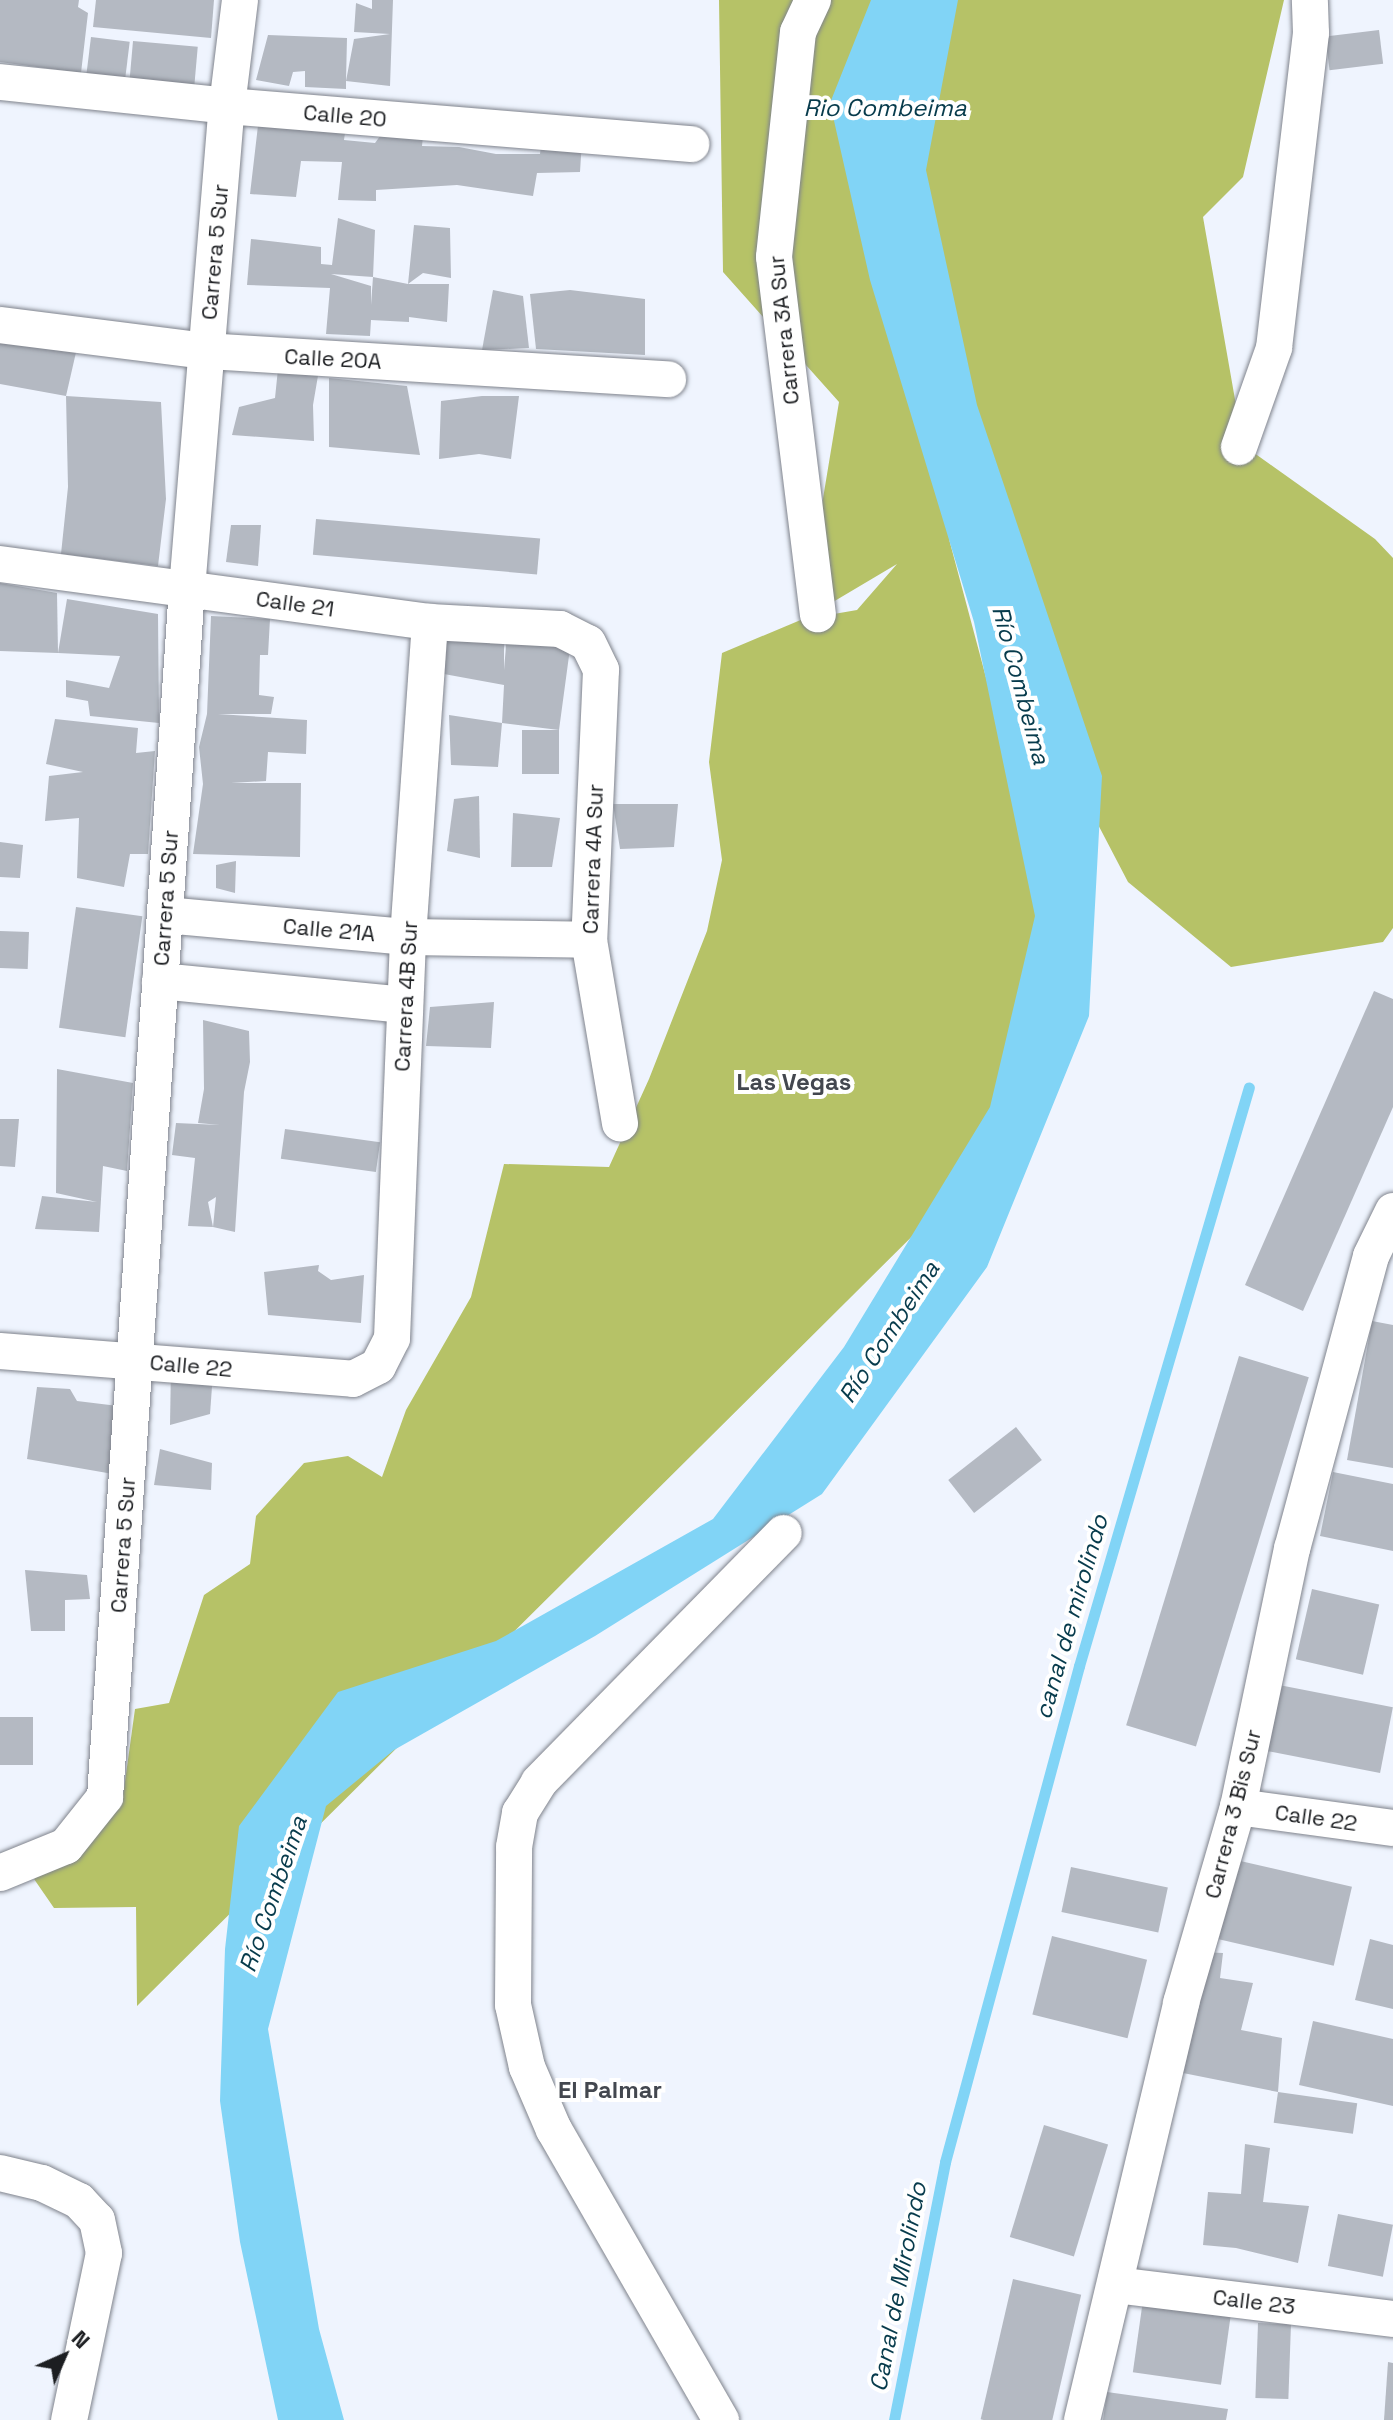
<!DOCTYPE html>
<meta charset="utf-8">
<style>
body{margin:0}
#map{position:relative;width:1393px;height:2420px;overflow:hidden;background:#eff4fe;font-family:"Space Grotesk",sans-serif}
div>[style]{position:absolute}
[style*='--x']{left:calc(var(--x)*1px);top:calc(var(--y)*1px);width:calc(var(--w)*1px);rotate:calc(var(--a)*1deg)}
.forest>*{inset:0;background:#b6c267}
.water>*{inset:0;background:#81d4f6}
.stream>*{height:11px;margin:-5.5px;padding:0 5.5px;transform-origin:5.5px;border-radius:5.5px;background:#81d4f6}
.building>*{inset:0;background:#b4b9c2;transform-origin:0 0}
.roads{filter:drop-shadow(0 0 2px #7f838c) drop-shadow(0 0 2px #7f838c)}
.street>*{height:36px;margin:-18px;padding:0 18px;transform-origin:18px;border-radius:18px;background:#fff}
span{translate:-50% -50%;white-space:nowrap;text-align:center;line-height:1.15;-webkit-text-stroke:8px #fff;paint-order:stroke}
.street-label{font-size:22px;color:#1c1e21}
.water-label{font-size:24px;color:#073b4c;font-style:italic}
.neighbourhood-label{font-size:24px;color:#43474f;font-weight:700}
.north{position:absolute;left:24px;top:2316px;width:80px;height:80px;-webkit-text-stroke:6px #fff;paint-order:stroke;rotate:45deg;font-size:22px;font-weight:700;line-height:32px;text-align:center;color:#1c1e21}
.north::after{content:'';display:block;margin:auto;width:28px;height:36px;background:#1c1e21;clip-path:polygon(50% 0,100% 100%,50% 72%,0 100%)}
</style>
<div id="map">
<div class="forest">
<i style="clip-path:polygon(evenodd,719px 0,1284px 0,1243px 177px,1203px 217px,1243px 445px,1375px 539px,1393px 558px,1393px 928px,1383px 942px,1231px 967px,1128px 882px,949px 539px,988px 685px,1042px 934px,994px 1155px,137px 2006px,136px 1907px,54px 1908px,34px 1879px,122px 1803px,135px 1709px,169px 1703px,204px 1595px,250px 1564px,256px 1516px,304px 1463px,348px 1456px,382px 1477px,406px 1410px,471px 1297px,504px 1164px,609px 1167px,649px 1079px,707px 931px,722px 860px,709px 762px,722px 653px,803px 619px,839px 402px,723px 272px,719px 0,897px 564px,857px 610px,805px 619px,806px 618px,897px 564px)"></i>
</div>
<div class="water">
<i style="clip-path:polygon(871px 0,958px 0,926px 170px,977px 405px,1102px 776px,1089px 1016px,987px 1267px,822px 1494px,595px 1636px,394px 1750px,326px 1806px,268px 2029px,319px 2329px,344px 2420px,278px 2420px,240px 2242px,220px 2101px,225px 1949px,239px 1826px,338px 1692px,496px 1641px,713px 1519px,844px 1347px,990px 1107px,1035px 916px,974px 622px,870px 280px,830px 103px)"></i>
</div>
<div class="stream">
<i style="--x:894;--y:2420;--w:263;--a:-78.8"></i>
<i style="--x:945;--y:2162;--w:514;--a:-74.88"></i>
<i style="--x:1079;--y:1666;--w:603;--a:-73.64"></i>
</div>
<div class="building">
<i style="clip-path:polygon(0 0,79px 0,78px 7px,88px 13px,81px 73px,0 62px)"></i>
<i style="clip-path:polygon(96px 0,214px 0,211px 38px,93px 27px)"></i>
<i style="clip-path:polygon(372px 0,393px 0,390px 86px,346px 81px,346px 89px,305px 87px,305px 71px,293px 72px,289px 86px,256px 80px,268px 35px,347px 38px,346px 81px,354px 39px,390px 34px,354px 32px,356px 3px,372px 9px)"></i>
<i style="left:1379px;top:30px;width:34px;height:54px;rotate:83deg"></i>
<i style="left:91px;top:37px;width:39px;height:37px;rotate:7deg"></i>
<i style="left:133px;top:41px;width:65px;height:39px;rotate:5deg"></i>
<i style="clip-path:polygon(259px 117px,347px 119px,344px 140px,375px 143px,389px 124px,424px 127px,422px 146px,459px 147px,496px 154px,540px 154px,542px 137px,582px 140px,580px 172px,537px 173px,533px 196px,457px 185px,376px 190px,376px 201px,338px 200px,342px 162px,301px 161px,296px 197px,250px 194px)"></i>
<i style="clip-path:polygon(338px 218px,375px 230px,373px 277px,331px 274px,371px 286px,371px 305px,373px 277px,408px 284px,449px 284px,447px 322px,409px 317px,409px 322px,371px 320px,370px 336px,326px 334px,330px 288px,247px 285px,251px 239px,321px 247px,321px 264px,332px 265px)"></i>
<i style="clip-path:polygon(414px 225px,450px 228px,451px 278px,423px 273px,408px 284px)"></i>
<i style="clip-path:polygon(493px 290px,523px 296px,529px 348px,482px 350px)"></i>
<i style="clip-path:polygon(570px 290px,645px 299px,645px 355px,536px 349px,530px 294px)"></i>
<i style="clip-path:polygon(0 339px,77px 348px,66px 396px,0 384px)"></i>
<i style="clip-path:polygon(279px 359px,320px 364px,313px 405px,314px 441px,232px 435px,239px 407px,275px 398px)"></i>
<i style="clip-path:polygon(329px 378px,407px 386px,420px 455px,329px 447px)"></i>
<i style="clip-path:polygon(66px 396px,161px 402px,166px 499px,158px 566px,61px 554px,68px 487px)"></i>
<i style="clip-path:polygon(482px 396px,519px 396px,511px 459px,479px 454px,439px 459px,441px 401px)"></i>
<i style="left:316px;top:519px;width:225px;height:36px;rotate:5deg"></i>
<i style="clip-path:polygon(231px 525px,261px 525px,258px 566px,226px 562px)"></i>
<i style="clip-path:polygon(0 583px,57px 593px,58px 653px,0 651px)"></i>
<i style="clip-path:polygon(67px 599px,158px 614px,159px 723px,90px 716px,88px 701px,66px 697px,66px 680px,109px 688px,120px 656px,58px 653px)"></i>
<i style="clip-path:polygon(211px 616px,270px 619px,268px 655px,260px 655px,259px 695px,274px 697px,271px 714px,218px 714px,307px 720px,306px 754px,268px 752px,266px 781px,231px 783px,301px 783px,300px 857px,193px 854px,203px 784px,199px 747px,207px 714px)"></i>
<i style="clip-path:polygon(507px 634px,571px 641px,559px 730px,502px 723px,498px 767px,451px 765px,449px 715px,502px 723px,504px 685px,433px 672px,436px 639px,504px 642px,504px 670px)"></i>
<i style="clip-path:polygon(55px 719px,138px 728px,136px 753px,155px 751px,148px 854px,130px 854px,124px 887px,77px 878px,79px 818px,45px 821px,49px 776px,83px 772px,46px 764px)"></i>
<i style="left:559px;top:730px;width:44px;height:37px;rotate:90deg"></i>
<i style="clip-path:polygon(479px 796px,480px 858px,447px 851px,454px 799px)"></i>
<i style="clip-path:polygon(613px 804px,678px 804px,674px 847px,620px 849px)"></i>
<i style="clip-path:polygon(513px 813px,560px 818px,552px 867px,511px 867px)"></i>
<i style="clip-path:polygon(0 842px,23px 845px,20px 878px,0 877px)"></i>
<i style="clip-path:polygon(236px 861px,235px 893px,216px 888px,216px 865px)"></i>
<i style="left:76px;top:907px;width:67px;height:122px;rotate:8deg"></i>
<i style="left:0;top:931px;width:29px;height:37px;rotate:2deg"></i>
<i style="clip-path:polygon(1374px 991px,1393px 999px,1393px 1107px,1303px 1311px,1245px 1285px)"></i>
<i style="clip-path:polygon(494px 1002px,491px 1048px,426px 1046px,430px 1007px)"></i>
<i style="clip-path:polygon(203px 1020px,249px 1031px,250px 1062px,244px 1092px,235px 1232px,213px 1227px,216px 1197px,208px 1202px,213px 1227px,188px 1226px,195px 1158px,172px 1155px,176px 1123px,220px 1125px,198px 1123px,204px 1089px)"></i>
<i style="clip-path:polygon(57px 1069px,133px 1083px,127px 1171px,103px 1166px,99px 1232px,35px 1229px,42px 1196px,97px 1202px,56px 1193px)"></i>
<i style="clip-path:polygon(0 1119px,19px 1119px,15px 1167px,0 1166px)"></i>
<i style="left:285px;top:1129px;width:96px;height:30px;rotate:8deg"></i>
<i style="clip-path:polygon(319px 1265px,318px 1271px,331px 1280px,364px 1275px,361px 1323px,268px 1315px,264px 1272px)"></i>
<i style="clip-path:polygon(1372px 1321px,1393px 1325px,1393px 1468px,1347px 1460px)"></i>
<i style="left:1239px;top:1356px;width:73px;height:386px;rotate:17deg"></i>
<i style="clip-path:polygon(171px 1367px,213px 1373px,210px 1414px,170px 1425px)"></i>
<i style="clip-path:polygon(37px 1387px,70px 1389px,77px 1401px,118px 1406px,113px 1474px,27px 1459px)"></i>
<i style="left:1016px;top:1427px;width:42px;height:86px;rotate:52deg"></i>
<i style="clip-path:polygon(160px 1449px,212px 1463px,211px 1490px,154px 1485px)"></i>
<i style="clip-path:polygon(1333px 1472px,1393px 1484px,1393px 1551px,1320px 1536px)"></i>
<i style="clip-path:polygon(25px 1570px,87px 1575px,90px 1599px,65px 1600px,65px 1631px,31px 1631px)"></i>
<i style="left:1312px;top:1589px;width:69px;height:72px;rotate:13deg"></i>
<i style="left:1279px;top:1685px;width:116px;height:67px;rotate:11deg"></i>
<i style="left:0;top:1717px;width:33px;height:48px"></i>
<i style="left:1236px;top:1860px;width:119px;height:81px;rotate:13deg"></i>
<i style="left:1071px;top:1867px;width:99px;height:46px;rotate:12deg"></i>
<i style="left:1052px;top:1936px;width:98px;height:81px;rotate:14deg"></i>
<i style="clip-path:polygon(1370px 1939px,1393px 1945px,1393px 2009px,1355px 2000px)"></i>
<i style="clip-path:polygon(1201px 1952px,1223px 1953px,1220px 1978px,1253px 1983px,1241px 2030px,1282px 2038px,1278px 2092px,1178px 2072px)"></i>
<i style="clip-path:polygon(1313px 2021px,1393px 2039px,1393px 2106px,1299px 2085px)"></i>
<i style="left:1278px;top:2092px;width:80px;height:31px;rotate:8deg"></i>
<i style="left:1044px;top:2125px;width:67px;height:117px;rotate:17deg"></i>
<i style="clip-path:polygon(1245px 2144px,1270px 2148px,1263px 2202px,1309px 2206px,1298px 2263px,1236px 2248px,1203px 2245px,1208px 2192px,1241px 2194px)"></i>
<i style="left:1338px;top:2214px;width:56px;height:53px;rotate:11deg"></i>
<i style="left:1013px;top:2279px;width:70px;height:144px;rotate:13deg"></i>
<i style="left:1143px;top:2300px;width:89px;height:73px;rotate:8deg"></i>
<i style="left:1258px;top:2323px;width:33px;height:75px;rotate:2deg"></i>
<i style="clip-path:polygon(1388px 2362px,1393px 2363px,1393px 2420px,1384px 2420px)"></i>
<i style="clip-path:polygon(1107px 2392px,1228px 2409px,1226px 2420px,1103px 2420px)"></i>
</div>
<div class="roads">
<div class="street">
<i style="--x:813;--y:0;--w:35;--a:115"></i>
<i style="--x:798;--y:32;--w:226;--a:96.1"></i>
<i style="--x:774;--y:257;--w:360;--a:83"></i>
<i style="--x:0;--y:82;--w:228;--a:6"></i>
<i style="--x:227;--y:106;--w:466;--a:4.7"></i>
<i style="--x:0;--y:325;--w:208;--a:7.2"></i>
<i style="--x:206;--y:351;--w:463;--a:3.5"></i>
<i style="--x:1239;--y:447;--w:105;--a:-70.5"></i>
<i style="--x:1274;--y:348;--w:317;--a:-83.3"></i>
<i style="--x:1311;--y:33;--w:33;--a:-92"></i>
<i style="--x:0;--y:564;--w:434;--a:7.7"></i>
<i style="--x:430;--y:622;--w:130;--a:3.1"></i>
<i style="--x:560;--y:629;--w:31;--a:27"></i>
<i style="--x:588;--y:643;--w:30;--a:64"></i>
<i style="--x:601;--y:670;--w:270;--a:92.5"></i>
<i style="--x:589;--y:940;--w:186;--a:80.4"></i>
<i style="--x:165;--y:915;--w:244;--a:5.2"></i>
<i style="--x:408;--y:937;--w:181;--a:0.9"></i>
<i style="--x:160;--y:981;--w:246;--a:5.6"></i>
<i style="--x:0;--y:1351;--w:354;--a:4.5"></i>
<i style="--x:353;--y:1379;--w:28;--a:-27"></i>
<i style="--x:378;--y:1366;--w:31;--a:-63"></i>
<i style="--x:392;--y:1338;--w:401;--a:-87.7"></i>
<i style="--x:408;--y:937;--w:316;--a:-86"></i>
<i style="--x:1238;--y:1807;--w:156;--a:7.7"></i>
<i style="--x:0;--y:1873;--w:71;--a:-22.2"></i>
<i style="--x:66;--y:1846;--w:63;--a:-51.5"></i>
<i style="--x:105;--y:1797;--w:1211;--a:-86.12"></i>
<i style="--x:187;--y:589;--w:485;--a:-85.3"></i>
<i style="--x:227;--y:106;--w:107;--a:-83"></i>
<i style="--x:0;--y:2173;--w:43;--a:13.4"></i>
<i style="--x:42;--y:2183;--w:41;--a:25.9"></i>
<i style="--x:79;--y:2201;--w:26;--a:47"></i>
<i style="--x:97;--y:2220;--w:34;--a:78"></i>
<i style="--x:104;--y:2253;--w:171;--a:101.8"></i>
<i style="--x:1116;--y:2285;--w:279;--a:7"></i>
<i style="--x:721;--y:2420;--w:335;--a:-119.9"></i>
<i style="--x:554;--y:2130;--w:69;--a:-113.2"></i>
<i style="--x:527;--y:2067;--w:64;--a:-102.7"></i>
<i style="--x:513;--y:2005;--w:158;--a:-89.6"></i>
<i style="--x:514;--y:1847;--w:35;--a:-80"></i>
<i style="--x:520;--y:1813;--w:36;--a:-58"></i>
<i style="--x:539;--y:1782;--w:349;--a:-45.5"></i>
<i style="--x:1082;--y:2420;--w:429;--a:-76.6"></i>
<i style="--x:1181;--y:2003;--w:204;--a:-73.8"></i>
<i style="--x:1238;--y:1807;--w:264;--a:-78.2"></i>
<i style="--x:1292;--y:1549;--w:303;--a:-74.9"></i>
<i style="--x:1371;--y:1256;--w:50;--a:-63.9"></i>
</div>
</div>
<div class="street-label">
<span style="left:345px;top:116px;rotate:5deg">Calle 20</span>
<span style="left:215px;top:252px;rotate:-85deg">Carrera 5 Sur</span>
<span style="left:784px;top:330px;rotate:-96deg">Carrera 3A Sur</span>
<span style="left:333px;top:359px;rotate:3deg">Calle 20A</span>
<span style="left:295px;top:604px;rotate:8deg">Calle 21</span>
<span style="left:593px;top:859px;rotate:-88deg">Carrera 4A Sur</span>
<span style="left:166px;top:898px;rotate:-86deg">Carrera 5 Sur</span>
<span style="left:329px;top:930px;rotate:5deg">Calle 21A</span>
<span style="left:406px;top:996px;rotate:-87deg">Carrera 4B Sur</span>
<span style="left:191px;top:1366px;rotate:5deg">Calle 22</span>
<span style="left:123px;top:1545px;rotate:-86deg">Carrera 5 Sur</span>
<span style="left:1233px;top:1814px;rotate:-76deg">Carrera 3 Bis Sur</span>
<span style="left:1316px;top:1818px;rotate:8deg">Calle 22</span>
<span style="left:1254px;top:2302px;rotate:7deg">Calle 23</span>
</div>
<div class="water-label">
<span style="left:885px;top:108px">Rio Combeima</span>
<span style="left:1021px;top:685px;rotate:75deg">Río Combeima</span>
<span style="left:889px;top:1332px;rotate:-57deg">Río Combeima</span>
<span style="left:1071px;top:1617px;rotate:-74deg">canal de mirolindo</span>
<span style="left:273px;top:1894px;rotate:-71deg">Río Combeima</span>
<span style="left:898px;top:2287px;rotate:-79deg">Canal de Mirolindo</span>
</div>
<div class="neighbourhood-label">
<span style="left:794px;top:1082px">Las Vegas</span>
<span style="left:610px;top:2090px">El Palmar</span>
</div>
<div class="north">N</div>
</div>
